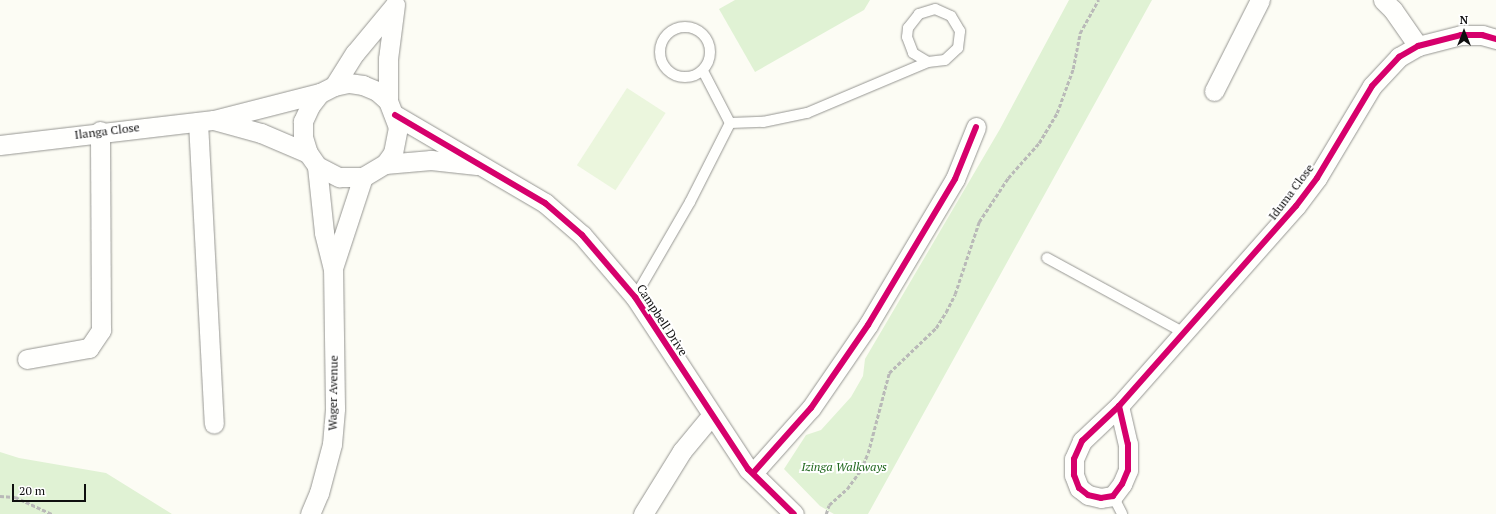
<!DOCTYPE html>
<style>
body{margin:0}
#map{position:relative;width:1496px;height:514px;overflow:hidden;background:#fcfcf4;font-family:"PT Serif",serif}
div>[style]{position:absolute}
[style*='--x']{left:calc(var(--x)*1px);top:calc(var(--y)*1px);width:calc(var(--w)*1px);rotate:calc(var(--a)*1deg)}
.green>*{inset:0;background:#e0f2d4}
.pitch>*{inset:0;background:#ebf6dd;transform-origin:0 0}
.path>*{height:2.5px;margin-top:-1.25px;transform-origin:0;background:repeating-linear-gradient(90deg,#b9b9b8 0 4px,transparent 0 6px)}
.roads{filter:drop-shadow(0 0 1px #969692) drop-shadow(0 0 1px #969692)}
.lane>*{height:10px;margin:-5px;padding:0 5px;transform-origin:5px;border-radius:5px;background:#fffffd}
.lane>.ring{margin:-5px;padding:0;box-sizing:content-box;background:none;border:10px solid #fffffd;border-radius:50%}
.street>*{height:19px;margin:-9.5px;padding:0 9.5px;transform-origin:9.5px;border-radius:9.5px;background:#fffffd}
.cycleway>*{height:6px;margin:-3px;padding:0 3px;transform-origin:3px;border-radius:3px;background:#d6006c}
span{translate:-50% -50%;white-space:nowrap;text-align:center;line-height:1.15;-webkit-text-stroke:4px #fff;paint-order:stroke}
.street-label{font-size:12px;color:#0f0f0f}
.park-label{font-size:12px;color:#20671e;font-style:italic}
.north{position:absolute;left:1444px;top:12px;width:40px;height:40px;-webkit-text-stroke:3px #fff;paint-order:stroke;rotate:0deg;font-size:11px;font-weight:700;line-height:16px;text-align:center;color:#0f0f0f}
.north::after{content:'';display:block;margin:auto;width:14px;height:18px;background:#0f0f0f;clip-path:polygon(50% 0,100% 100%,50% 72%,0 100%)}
.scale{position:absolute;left:12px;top:484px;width:74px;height:18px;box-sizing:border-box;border:2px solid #0f0f0f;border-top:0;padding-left:5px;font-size:12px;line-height:14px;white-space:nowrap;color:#0f0f0f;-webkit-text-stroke:3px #fff;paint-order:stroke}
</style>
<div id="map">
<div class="green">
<i style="clip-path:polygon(735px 0,870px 0,864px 10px,755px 72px,719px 9px)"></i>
<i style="clip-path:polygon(1069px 0,1152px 0,868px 514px,834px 514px,820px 506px,784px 469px,806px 435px,821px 430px,851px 397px,863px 376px,865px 359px,1000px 129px)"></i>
<i style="clip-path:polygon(0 452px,19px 458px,106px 473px,172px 514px,0 514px)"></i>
</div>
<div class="pitch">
<i style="left:627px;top:88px;width:46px;height:92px;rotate:33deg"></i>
</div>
<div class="path">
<i style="--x:0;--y:496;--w:15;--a:4"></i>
<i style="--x:15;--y:497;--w:41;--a:24.7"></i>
<i style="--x:826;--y:514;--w:9;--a:-72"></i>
<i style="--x:829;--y:505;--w:24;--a:-42"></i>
<i style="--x:847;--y:489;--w:24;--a:-54"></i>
<i style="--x:861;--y:470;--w:18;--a:-68"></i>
<i style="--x:868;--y:453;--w:83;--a:-75.3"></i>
<i style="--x:889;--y:373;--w:65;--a:-43.8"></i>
<i style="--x:936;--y:328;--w:19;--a:-58"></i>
<i style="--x:946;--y:312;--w:20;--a:-63"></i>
<i style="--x:955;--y:294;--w:76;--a:-71.6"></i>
<i style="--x:979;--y:222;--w:53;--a:-56.6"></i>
<i style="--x:1008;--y:178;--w:47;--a:-48.5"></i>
<i style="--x:1039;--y:143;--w:35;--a:-59"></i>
<i style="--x:1057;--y:113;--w:47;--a:-70"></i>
<i style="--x:1073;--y:69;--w:37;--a:-79"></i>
<i style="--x:1080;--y:33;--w:38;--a:-61"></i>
</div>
<div class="roads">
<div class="lane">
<i class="ring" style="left:660px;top:27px;width:40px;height:40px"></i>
<i style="--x:703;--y:71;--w:59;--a:62.6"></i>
<i style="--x:730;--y:123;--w:33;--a:-2"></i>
<i style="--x:763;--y:122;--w:45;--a:-11.6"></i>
<i style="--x:807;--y:113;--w:131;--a:-22.9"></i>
<i style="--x:928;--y:62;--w:17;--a:-7"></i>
<i style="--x:945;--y:60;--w:18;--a:-43"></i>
<i style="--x:958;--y:48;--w:17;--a:-83"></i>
<i style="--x:960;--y:31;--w:17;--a:-121"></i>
<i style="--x:951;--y:16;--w:17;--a:-156"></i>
<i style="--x:935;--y:9;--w:17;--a:163"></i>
<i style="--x:919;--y:14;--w:18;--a:128"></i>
<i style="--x:908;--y:28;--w:9;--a:96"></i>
<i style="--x:907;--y:37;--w:17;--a:69"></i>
<i style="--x:913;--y:53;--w:17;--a:31"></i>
<i style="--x:1047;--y:258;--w:155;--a:28.6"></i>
<i style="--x:635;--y:297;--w:110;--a:-59.9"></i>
<i style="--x:690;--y:202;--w:89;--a:-63.1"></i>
<i style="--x:1113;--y:496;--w:20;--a:63"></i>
</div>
<div class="street">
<i style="--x:1383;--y:0;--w:14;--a:45"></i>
<i style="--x:1393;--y:10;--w:44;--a:55.2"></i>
<i style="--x:334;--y:86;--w:39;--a:-58"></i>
<i style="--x:355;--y:53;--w:61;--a:-50.3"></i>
<i style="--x:1214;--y:91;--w:102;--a:-63.2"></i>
<i style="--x:388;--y:101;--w:15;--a:-138"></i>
<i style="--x:377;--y:91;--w:15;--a:-157"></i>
<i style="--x:363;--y:85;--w:15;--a:-172"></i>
<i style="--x:348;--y:83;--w:14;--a:168"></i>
<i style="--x:334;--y:86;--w:16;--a:153"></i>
<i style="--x:320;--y:93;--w:16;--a:128"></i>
<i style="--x:310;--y:106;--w:17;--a:115"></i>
<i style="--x:303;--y:121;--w:16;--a:90"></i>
<i style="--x:303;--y:137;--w:17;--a:73"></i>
<i style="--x:308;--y:153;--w:16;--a:55"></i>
<i style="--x:317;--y:166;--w:25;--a:27"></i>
<i style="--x:339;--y:177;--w:24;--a:0"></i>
<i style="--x:363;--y:177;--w:26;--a:-31"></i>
<i style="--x:385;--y:164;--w:14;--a:-54"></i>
<i style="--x:393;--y:153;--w:26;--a:-79"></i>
<i style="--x:398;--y:127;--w:28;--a:-111"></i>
<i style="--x:388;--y:101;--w:42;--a:-90"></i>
<i style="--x:388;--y:59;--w:55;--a:-82.7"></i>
<i style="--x:395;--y:115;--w:174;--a:30.4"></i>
<i style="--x:545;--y:203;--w:49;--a:40.9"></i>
<i style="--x:582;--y:235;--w:82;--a:49.5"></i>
<i style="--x:635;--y:297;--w:206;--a:56.7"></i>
<i style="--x:748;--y:469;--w:64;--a:44.4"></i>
<i style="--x:214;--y:120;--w:49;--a:15.5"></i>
<i style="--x:261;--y:133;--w:51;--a:23.1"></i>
<i style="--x:198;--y:122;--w:302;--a:87"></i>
<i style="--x:0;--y:145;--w:215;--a:-6.7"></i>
<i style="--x:214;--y:120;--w:109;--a:-14.3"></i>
<i style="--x:385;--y:164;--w:46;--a:-5"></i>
<i style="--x:431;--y:160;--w:46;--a:6.2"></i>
<i style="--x:333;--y:268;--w:96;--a:-71.8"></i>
<i style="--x:27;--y:359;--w:63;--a:-10.1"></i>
<i style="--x:89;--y:348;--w:22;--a:-56"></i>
<i style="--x:101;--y:330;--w:199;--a:-90.3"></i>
<i style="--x:1119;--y:406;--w:39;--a:77"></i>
<i style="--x:1128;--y:444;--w:26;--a:90"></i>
<i style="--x:1128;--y:470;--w:15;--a:113"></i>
<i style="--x:1122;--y:484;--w:15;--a:127"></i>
<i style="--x:1113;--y:496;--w:12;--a:171"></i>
<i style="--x:1101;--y:498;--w:13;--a:-167"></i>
<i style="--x:1088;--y:495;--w:11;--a:-142"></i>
<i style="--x:1079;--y:488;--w:14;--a:-111"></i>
<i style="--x:1074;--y:475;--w:16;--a:-90"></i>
<i style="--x:1074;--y:459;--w:20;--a:-66"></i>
<i style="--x:1082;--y:441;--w:51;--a:-43.4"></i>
<i style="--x:1119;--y:406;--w:267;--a:-48.5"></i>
<i style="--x:1296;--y:206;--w:35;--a:-53"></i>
<i style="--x:1317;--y:178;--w:107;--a:-59.1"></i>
<i style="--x:1372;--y:86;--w:40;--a:-47"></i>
<i style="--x:1399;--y:57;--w:22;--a:-30"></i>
<i style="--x:1418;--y:46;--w:44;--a:-14.3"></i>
<i style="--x:1461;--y:35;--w:21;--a:0"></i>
<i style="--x:1482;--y:35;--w:15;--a:16"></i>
<i style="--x:753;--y:473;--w:87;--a:-48.3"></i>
<i style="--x:811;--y:408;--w:101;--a:-55.5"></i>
<i style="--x:868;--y:325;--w:170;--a:-59.2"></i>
<i style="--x:955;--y:179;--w:56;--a:-68"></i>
<i style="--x:310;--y:514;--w:23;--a:-67"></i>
<i style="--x:319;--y:493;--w:51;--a:-75.1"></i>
<i style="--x:332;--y:444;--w:36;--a:-85"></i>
<i style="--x:335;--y:408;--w:139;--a:-90.8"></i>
<i style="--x:333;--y:269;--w:38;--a:-104"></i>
<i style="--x:324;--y:232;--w:66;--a:-96.1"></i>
<i style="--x:643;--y:514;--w:74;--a:-58.2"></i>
<i style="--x:682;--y:451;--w:45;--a:-50.4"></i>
</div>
</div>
<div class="cycleway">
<i style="--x:395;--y:115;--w:174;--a:30.4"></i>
<i style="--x:545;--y:203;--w:49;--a:40.9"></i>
<i style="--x:582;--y:235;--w:82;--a:49.5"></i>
<i style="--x:635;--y:297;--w:206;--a:56.7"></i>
<i style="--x:748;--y:469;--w:64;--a:44.4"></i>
<i style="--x:1119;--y:406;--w:39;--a:77"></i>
<i style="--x:1128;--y:444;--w:26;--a:90"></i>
<i style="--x:1128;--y:470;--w:15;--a:113"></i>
<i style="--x:1122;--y:484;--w:15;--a:127"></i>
<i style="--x:1113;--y:496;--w:12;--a:171"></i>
<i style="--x:1101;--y:498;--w:13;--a:-167"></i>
<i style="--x:1088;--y:495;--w:11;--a:-142"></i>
<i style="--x:1079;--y:488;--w:14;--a:-111"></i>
<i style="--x:1074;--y:475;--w:16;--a:-90"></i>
<i style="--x:1074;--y:459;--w:20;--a:-66"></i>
<i style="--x:1082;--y:441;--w:51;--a:-43.4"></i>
<i style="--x:1119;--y:406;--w:267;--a:-48.5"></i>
<i style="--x:1296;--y:206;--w:35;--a:-53"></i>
<i style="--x:1317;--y:178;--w:107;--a:-59.1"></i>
<i style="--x:1372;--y:86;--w:40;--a:-47"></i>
<i style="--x:1399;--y:57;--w:22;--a:-30"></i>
<i style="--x:1418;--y:46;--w:44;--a:-14.3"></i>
<i style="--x:1461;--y:35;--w:21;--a:0"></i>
<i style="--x:1482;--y:35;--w:15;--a:16"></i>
<i style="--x:753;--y:473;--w:87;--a:-48.3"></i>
<i style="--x:811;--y:408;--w:101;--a:-55.5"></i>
<i style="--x:868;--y:325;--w:170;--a:-59.2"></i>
<i style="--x:955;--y:179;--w:56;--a:-68"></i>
</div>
<div class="street-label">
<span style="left:107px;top:131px;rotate:-7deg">Ilanga Close</span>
<span style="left:1291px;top:192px;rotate:-53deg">Iduma Close</span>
<span style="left:662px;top:320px;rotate:57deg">Campbell Drive</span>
<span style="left:333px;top:393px;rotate:-89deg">Wager Avenue</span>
</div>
<div class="park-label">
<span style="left:844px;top:467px">Izinga Walkways</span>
</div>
<div class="north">N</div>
<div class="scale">20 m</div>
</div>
